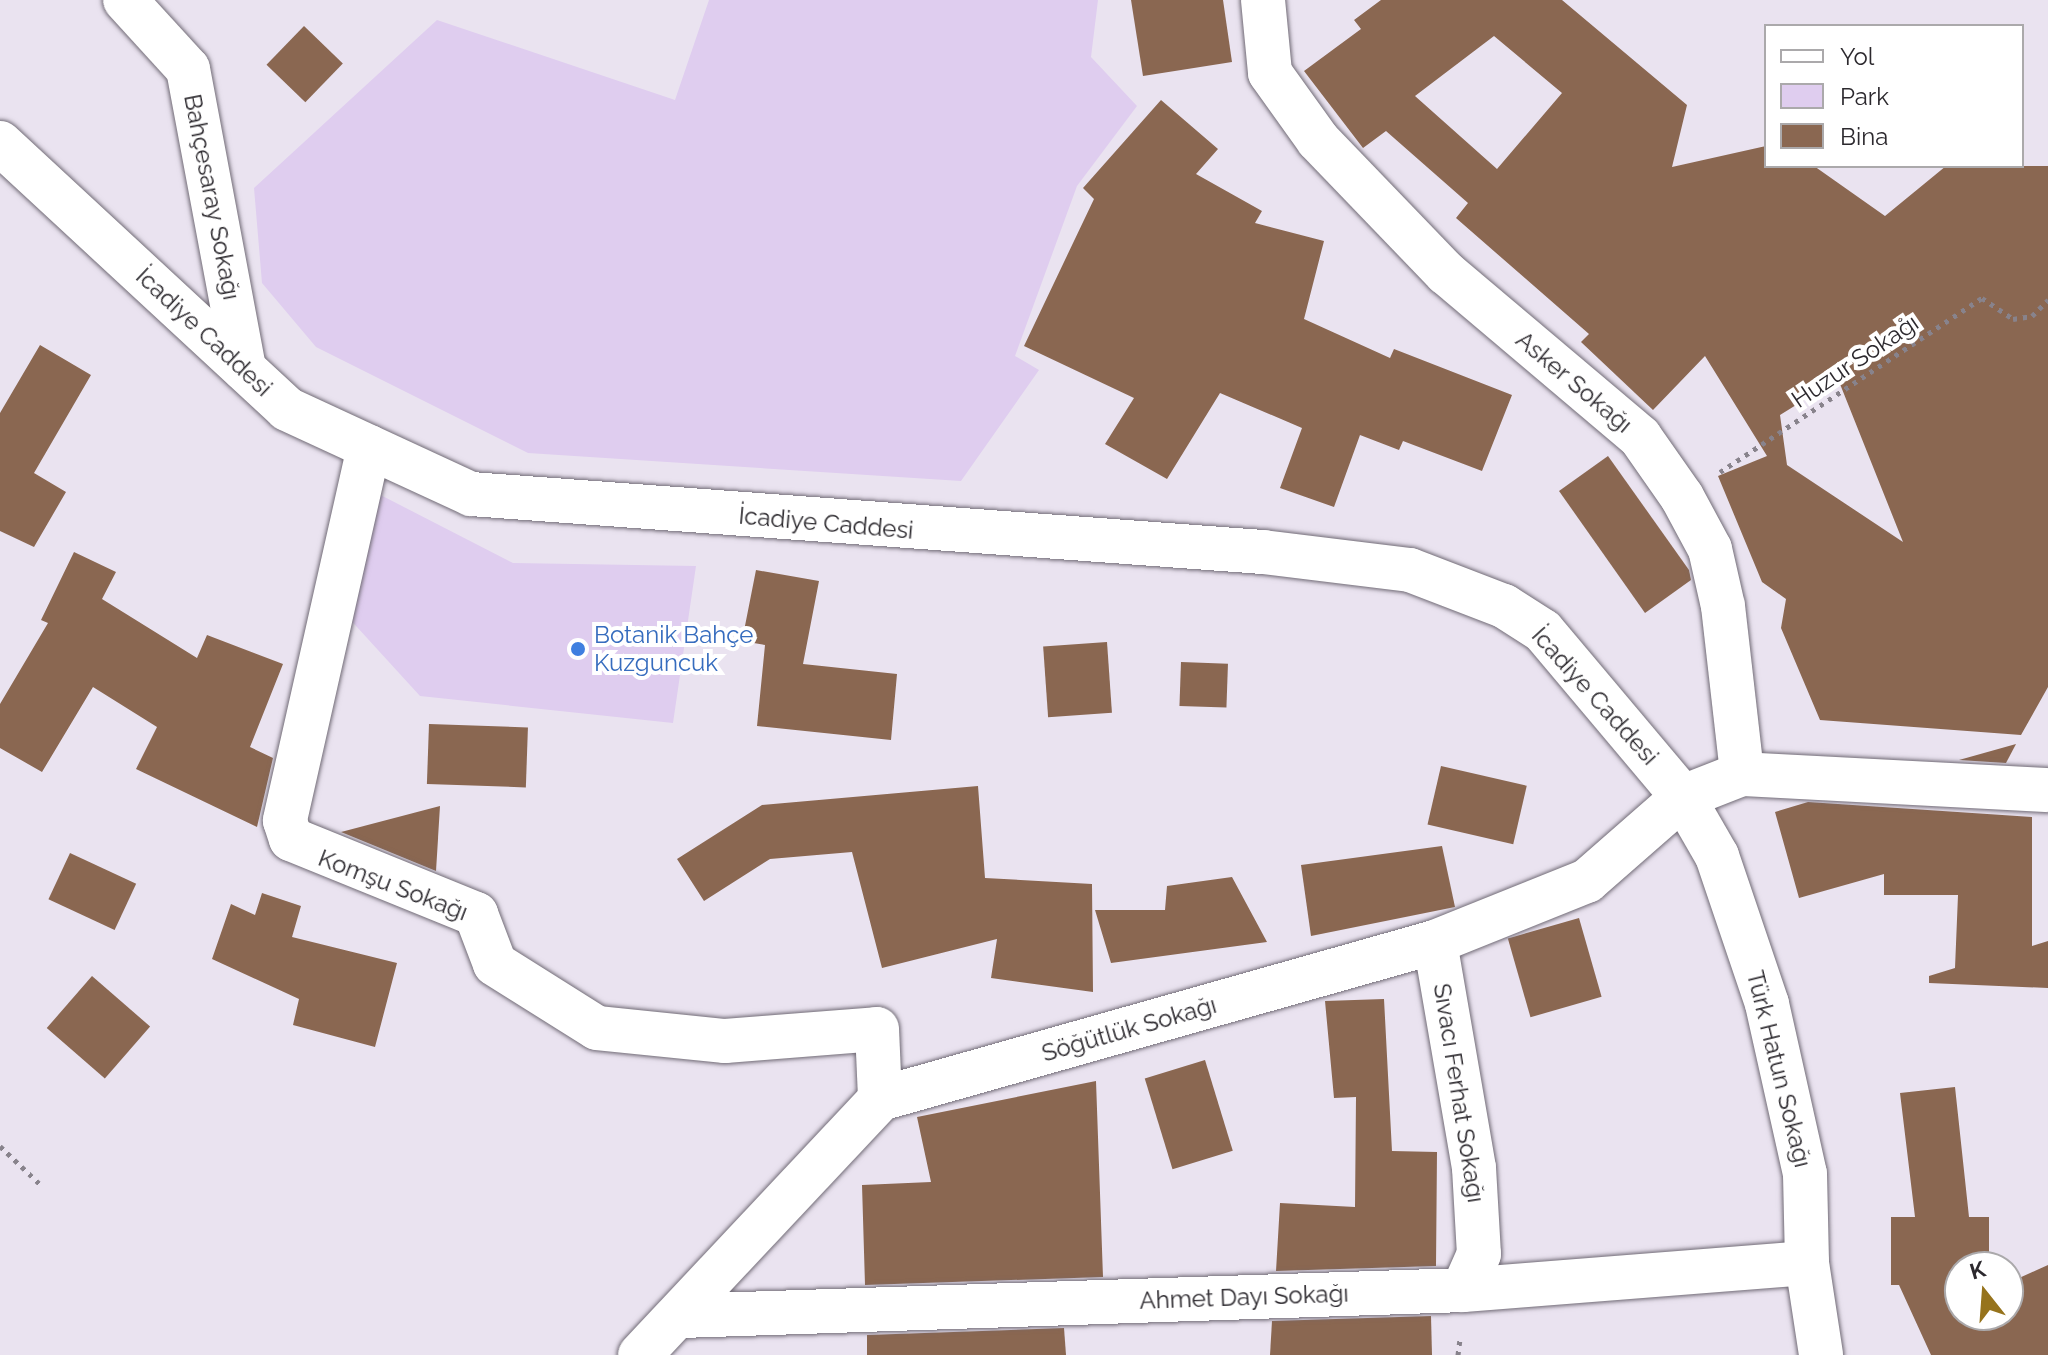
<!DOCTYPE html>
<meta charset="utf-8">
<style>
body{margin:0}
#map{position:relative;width:2048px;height:1355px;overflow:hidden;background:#eae3f0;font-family:Raleway,sans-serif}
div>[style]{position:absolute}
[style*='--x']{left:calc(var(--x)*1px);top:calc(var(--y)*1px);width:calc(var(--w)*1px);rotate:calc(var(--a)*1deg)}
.green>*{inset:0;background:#dfcdef}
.building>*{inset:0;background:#8a6751;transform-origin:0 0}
.path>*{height:5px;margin-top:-2.5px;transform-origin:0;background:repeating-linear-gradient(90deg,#88838c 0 4px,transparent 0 10px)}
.roads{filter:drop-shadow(0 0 2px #716b76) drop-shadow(0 0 2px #716b76)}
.minor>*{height:44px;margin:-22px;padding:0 22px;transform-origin:22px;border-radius:22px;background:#fff}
.dots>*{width:22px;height:22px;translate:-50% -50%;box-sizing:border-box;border:4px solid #fff;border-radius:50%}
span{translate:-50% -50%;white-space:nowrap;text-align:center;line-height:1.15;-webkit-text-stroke:8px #fff;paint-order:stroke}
.street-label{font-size:24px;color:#2c292e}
.shop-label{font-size:24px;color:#366cbe}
.left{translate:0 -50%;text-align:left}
.legend{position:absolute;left:1764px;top:24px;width:260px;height:144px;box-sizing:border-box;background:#fff;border:2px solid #aba9ab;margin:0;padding:10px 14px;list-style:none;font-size:24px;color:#2c292e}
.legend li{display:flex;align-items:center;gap:16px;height:40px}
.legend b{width:40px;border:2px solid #aba9ab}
.north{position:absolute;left:1944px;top:1251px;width:80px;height:80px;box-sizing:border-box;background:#fff;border:2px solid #aba9ab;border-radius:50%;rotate:343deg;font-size:22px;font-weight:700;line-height:32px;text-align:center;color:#2c292e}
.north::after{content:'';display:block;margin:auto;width:28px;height:36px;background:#96731c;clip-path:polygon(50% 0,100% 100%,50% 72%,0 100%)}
</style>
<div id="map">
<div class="green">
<i style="clip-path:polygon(709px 0,1098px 0,1091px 57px,1137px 106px,1077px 186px,1015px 356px,1039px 370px,961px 481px,528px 453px,316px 347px,262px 283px,254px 188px,437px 20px,675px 100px)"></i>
<i style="clip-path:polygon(363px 486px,513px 563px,696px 566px,673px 723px,420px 696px,325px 592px)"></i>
</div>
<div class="building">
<i style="clip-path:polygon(1131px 0,1223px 0,1232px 62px,1143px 76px)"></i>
<i style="clip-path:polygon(evenodd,1381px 0,1562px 0,1687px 105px,1672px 167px,1766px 146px,1766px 166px,1814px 166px,1885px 216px,1946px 166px,2048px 166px,2048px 687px,2021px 735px,1820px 720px,1781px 628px,1786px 599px,1762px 582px,1718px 476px,1767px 456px,1705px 356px,1653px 410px,1581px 342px,1589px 334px,1456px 218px,1468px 203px,1386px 131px,1363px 148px,1304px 71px,1361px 29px,1354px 20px,1381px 0,1494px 36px,1562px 93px,1497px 169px,1415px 96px,1494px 36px,1381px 0,1838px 379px,1903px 542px,1787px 465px,1780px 415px,1838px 379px)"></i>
<i style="left:304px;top:26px;width:54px;height:54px;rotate:44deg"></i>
<i style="clip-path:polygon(1161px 100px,1218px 149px,1196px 174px,1262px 211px,1255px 223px,1324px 241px,1304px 319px,1390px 358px,1394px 349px,1512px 395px,1482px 471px,1403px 441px,1399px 450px,1360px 435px,1334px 507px,1280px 488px,1302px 428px,1220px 393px,1167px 479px,1105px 444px,1134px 398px,1024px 346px,1094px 199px,1083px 188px)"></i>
<i style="clip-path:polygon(40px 345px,91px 375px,34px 473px,66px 492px,34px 547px,0 531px,0 413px)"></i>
<i style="clip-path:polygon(1608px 456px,1689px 570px,1691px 580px,1645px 613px,1559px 491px)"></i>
<i style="clip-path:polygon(74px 552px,116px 572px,102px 599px,197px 658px,207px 635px,283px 664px,250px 747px,273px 758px,257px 827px,136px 769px,157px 727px,93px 687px,42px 772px,0 748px,0 704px,48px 623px,41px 620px)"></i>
<i style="clip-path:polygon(756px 570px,819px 581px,803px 664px,897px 674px,891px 740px,757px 726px,765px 645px,742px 641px)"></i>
<i style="left:1107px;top:642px;width:71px;height:64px;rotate:86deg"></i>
<i style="left:1181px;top:662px;width:47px;height:44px;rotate:2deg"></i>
<i style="left:429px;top:724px;width:99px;height:60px;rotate:2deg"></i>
<i style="clip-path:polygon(2016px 744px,2006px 763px,1959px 760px)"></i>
<i style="left:1441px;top:766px;width:88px;height:60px;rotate:13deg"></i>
<i style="clip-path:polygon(978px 786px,985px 878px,1092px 884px,1093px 992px,991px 978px,997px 939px,882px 968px,852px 852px,770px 859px,704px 901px,677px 859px,762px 805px)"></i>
<i style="clip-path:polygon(1808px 802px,2032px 817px,2032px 946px,2048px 941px,2048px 988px,1929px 983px,1929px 976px,1955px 968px,1958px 895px,1884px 895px,1884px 874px,1799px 898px,1775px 812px)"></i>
<i style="clip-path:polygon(440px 806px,436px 871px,341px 832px)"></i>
<i style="clip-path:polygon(1442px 846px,1455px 907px,1311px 936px,1301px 865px)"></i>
<i style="left:70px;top:853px;width:73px;height:51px;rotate:25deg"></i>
<i style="clip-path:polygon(1232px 877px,1267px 942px,1111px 963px,1095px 910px,1165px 910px,1167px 886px)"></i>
<i style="clip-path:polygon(262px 893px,301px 906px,292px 937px,397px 963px,375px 1047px,293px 1025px,299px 999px,212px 959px,231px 904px,255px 915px)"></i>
<i style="left:1579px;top:918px;width:82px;height:74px;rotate:74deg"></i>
<i style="left:92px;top:976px;width:77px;height:69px;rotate:41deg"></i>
<i style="clip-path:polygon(1384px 999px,1392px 1151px,1437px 1152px,1436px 1266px,1276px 1271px,1280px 1203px,1355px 1207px,1356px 1097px,1334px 1098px,1325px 1001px)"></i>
<i style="left:1205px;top:1060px;width:95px;height:63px;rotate:73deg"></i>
<i style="clip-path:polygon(1096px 1081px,1103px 1277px,865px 1285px,862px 1185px,931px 1182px,917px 1117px)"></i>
<i style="clip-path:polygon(1955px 1087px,1969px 1217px,1989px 1217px,1989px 1267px,1960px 1267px,1960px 1315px,2008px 1315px,2008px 1283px,2048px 1265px,2048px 1355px,1931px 1355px,1899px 1285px,1891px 1285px,1891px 1217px,1915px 1217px,1900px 1093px)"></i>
<i style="clip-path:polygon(1431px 1316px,1432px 1355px,1270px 1355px,1272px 1321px)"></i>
<i style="clip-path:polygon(1064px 1328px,1066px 1355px,867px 1355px,867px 1335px)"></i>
</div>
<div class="path">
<i style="--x:1720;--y:472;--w:315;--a:-33.6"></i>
<i style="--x:1982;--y:298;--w:37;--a:34"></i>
<i style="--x:2013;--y:319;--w:19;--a:-9"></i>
<i style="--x:2032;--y:316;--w:23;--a:-45"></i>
<i style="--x:0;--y:1146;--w:59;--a:43.6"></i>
<i style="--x:1458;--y:1355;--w:17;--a:-83"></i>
</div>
<div class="roads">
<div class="minor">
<i style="--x:125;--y:0;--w:93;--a:47.6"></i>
<i style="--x:188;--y:69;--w:305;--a:79.4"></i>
<i style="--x:1263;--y:0;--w:73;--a:84.5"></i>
<i style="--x:1270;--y:73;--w:82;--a:54.4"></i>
<i style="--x:1318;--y:140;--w:185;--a:46.1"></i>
<i style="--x:1446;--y:273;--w:254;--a:40.2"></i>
<i style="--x:1640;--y:437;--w:73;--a:55"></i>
<i style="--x:1682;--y:497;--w:59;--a:61.7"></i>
<i style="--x:1710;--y:549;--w:58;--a:77.2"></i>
<i style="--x:1723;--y:606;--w:169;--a:83.5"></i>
<i style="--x:0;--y:143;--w:391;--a:42.8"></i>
<i style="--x:287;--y:409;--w:203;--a:24.8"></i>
<i style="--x:471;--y:494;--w:794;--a:4.19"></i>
<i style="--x:1263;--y:552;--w:148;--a:7"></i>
<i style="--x:1410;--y:570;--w:101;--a:21"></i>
<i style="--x:1504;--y:606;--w:46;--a:32.7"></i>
<i style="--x:1543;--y:631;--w:217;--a:49.9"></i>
<i style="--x:1683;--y:797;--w:68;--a:60"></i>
<i style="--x:1717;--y:856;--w:156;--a:71.3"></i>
<i style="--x:1767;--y:1004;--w:174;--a:77.4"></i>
<i style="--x:1805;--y:1174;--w:89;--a:88.7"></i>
<i style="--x:1807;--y:1263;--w:93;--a:81.3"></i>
<i style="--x:369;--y:447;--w:383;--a:102.7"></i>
<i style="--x:285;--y:821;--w:19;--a:72"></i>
<i style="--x:291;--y:839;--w:200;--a:22.1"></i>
<i style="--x:476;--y:914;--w:53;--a:69.2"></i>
<i style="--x:495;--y:964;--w:120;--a:32.1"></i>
<i style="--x:597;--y:1028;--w:129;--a:5.8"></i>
<i style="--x:725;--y:1041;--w:152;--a:-4.5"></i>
<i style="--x:877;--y:1029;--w:70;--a:87.5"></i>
<i style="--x:1435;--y:942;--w:229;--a:80.2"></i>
<i style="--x:1474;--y:1168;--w:86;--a:86.7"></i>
<i style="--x:1479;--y:1254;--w:39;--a:114"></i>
<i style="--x:681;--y:1316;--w:782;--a:-1.9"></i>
<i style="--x:1463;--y:1290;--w:345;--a:-4.5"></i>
<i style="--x:640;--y:1355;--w:351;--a:-46.8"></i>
<i style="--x:880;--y:1099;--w:577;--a:-15.8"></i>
<i style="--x:1435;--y:942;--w:164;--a:-21.9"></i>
<i style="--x:1587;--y:881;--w:128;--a:-41.2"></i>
<i style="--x:1683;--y:797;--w:63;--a:-21.3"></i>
<i style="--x:1742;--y:774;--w:306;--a:3"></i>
</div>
</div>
<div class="dots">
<i style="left:578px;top:649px;background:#3f7fe0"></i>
</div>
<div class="street-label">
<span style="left:212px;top:197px;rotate:79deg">Bahçesaray Sokağı</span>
<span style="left:204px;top:332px;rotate:43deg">İcadiye Caddesi</span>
<span style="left:1855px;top:361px;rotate:-34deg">Huzur Sokağı</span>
<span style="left:1574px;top:382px;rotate:40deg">Asker Sokağı</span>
<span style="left:826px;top:523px;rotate:5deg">İcadiye Caddesi</span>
<span style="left:1595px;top:696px;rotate:48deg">İcadiye Caddesi</span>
<span style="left:393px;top:885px;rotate:21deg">Komşu Sokağı</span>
<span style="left:1129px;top:1029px;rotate:-16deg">Söğütlük Sokağı</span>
<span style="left:1779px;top:1069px;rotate:76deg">Türk Hatun Sokağı</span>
<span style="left:1459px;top:1093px;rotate:81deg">Sıvacı Ferhat Sokağı</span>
<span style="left:1244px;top:1297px;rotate:-2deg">Ahmet Dayı Sokağı</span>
</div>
<div class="shop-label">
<span class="left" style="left:594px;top:649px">Botanik Bahçe<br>Kuzguncuk</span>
</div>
<ul class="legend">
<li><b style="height:10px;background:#fff"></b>Yol</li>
<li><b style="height:22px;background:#dfcdef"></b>Park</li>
<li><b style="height:22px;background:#8a6751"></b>Bina</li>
</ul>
<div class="north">K</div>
</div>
